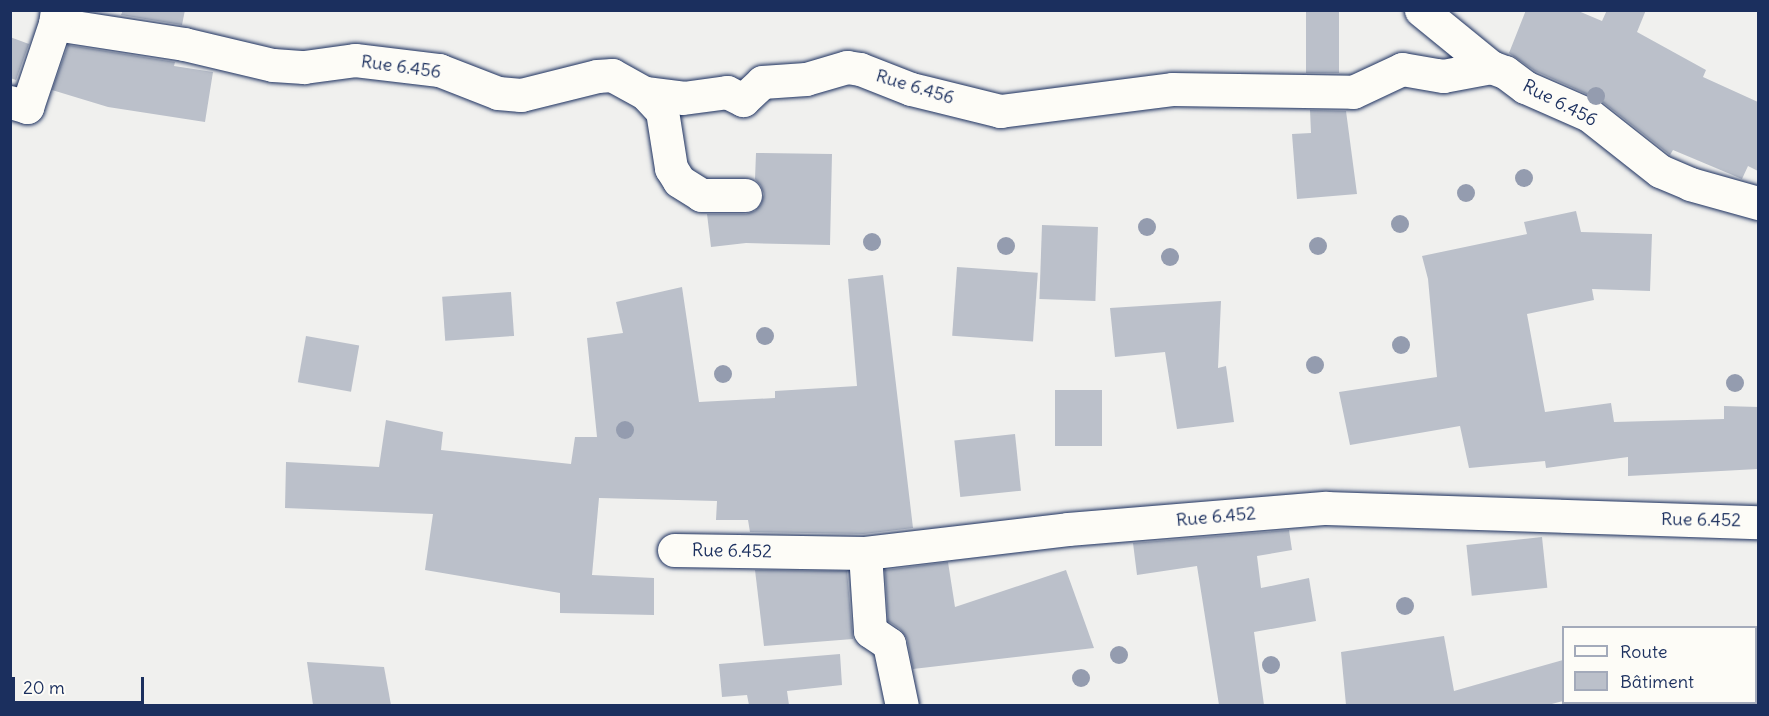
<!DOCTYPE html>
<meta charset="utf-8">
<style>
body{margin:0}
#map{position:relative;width:1769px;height:716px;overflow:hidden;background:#f0f0ee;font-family:Delius,sans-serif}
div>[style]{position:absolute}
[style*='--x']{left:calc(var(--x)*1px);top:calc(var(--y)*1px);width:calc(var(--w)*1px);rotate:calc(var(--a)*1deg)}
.building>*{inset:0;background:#bbc0ca;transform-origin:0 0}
.roads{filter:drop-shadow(0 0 2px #1b2f5e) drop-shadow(0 0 2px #1b2f5e)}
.minor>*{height:33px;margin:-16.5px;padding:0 16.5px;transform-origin:16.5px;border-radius:16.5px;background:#fdfcf7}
.trees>*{width:18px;height:18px;margin:-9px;border-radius:50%;background:#949caf}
span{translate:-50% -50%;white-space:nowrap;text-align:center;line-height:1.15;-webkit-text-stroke:4.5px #fdfcf7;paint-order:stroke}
.street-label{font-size:18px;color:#1b2f5e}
.frame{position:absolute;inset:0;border:12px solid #1b2f5e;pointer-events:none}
.legend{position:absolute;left:1562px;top:626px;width:195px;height:78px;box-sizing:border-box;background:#fdfcf7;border:2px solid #a3aaba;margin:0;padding:8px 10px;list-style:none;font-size:18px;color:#1b2f5e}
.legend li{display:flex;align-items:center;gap:12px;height:30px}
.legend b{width:30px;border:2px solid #a3aaba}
.scale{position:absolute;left:12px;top:677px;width:132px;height:27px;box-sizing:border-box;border:3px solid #1b2f5e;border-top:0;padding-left:8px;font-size:18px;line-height:21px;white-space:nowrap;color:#1b2f5e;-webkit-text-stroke:4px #fdfcf7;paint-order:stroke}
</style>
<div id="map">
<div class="building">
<i style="clip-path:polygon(123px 10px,185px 10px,182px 25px,121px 15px)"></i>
<i style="left:1306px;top:10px;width:33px;height:63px"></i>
<i style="clip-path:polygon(1526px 10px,1576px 10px,1602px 21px,1607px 10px,1646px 10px,1637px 32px,1706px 70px,1703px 77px,1758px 102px,1758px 171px,1748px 166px,1742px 179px,1673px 150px,1670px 155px,1600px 100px,1535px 71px,1509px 53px)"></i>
<i style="clip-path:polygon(10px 37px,29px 44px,16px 80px,10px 78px)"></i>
<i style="clip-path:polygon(68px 45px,175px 62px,174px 66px,213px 72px,205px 122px,108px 107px,52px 90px)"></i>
<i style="clip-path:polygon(1310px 110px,1346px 111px,1357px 194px,1297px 199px,1292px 134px,1311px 133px)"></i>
<i style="clip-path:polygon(756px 153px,832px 154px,830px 245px,746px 243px,711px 247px,707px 214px,746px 214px,755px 211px,761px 204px,764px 194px,761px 186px,755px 179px)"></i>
<i style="clip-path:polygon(1576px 211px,1581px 232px,1652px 234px,1650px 291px,1592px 289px,1594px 300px,1527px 314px,1545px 412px,1611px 403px,1614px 422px,1724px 419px,1724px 406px,1758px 407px,1758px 469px,1628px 476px,1628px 457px,1546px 468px,1545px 461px,1469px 468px,1460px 426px,1350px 445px,1339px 392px,1437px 377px,1428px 279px,1422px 256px,1527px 234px,1524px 222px)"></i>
<i style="left:1042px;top:225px;width:56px;height:74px;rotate:2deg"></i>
<i style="left:957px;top:267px;width:81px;height:69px;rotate:4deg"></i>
<i style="clip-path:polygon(883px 275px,913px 528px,864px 534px,750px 532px,748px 520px,716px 520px,717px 501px,599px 498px,592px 575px,654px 578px,654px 615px,560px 613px,560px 593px,425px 570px,433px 514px,285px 508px,286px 462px,379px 467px,386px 420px,443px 432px,441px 450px,571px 464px,575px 437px,597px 437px,587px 338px,623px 333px,616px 302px,682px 287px,699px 402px,775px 398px,775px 391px,857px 386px,848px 279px)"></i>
<i style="left:511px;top:292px;width:44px;height:69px;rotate:86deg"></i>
<i style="clip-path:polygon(1221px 301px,1218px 368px,1226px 366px,1234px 422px,1177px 429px,1165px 352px,1115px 357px,1110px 308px)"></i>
<i style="left:306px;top:336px;width:54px;height:47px;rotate:10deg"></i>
<i style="left:1055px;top:390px;width:47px;height:56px"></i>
<i style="left:1015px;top:434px;width:57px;height:61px;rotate:84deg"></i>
<i style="clip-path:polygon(1289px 530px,1292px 550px,1257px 556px,1261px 588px,1309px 578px,1316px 621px,1254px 632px,1264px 705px,1219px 705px,1197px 566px,1137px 575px,1133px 543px)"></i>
<i style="left:1542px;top:537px;width:51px;height:76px;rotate:84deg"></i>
<i style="clip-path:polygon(948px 562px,955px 607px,1066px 570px,1094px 648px,913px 669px,907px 639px,900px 629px,888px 621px,885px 570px)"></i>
<i style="clip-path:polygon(755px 570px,847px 571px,853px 639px,764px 646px)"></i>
<i style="clip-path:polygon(1444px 636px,1454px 691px,1563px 660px,1563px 701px,1548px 705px,1346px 705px,1341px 652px)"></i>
<i style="clip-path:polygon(840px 654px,842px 685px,787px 691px,789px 705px,749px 705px,747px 695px,722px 697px,719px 664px)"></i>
<i style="clip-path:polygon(307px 662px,384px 667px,391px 705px,313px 705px)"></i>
</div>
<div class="roads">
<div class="minor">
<i style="--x:1421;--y:10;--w:90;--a:39.2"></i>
<i style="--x:55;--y:24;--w:131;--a:8.8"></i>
<i style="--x:184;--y:44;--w:91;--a:13.3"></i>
<i style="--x:273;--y:65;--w:31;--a:4"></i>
<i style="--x:304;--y:67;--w:51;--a:-7.8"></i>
<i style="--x:355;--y:60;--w:85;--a:6.8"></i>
<i style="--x:439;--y:70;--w:63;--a:21.3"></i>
<i style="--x:498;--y:93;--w:23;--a:5"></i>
<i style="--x:521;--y:95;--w:78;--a:-14"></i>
<i style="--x:597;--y:76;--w:15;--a:-4"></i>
<i style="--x:612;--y:75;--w:38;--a:29"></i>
<i style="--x:645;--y:93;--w:38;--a:7"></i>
<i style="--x:683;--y:98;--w:44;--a:-7.8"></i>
<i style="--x:727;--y:92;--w:18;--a:27"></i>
<i style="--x:743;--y:100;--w:26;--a:-43"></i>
<i style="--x:762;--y:82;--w:44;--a:-3.9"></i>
<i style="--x:806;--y:79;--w:43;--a:-16.3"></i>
<i style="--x:847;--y:67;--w:13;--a:9"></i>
<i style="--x:860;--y:69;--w:55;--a:21.4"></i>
<i style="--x:911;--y:89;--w:92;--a:13.9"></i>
<i style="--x:1000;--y:111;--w:173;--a:-7.3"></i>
<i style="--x:1172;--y:89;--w:181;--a:0.9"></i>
<i style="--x:1353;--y:92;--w:54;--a:-25.1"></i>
<i style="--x:1402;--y:69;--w:42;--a:9.7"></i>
<i style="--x:1443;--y:76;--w:49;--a:-10.6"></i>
<i style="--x:1491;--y:67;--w:15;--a:20"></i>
<i style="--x:1505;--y:72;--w:25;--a:37"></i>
<i style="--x:1525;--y:87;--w:70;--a:23.6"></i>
<i style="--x:1589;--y:115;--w:90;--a:38.3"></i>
<i style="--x:1660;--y:171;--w:33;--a:23"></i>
<i style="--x:1690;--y:184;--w:71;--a:15.6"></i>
<i style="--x:645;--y:93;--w:25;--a:47"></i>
<i style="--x:662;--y:111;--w:58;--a:81"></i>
<i style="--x:671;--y:168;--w:15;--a:58"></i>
<i style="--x:679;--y:181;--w:26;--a:32"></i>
<i style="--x:701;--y:195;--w:44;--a:0"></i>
<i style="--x:10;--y:102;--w:18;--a:16"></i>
<i style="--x:27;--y:107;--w:88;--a:-71.4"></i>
<i style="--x:55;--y:24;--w:14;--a:-82"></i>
<i style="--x:674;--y:550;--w:191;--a:0.9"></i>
<i style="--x:865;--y:553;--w:204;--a:-6.7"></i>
<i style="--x:1068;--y:529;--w:259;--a:-4.7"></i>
<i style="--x:1326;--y:508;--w:432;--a:1.9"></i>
<i style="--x:865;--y:553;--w:78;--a:86.3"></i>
<i style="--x:870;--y:631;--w:23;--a:34"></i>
<i style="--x:889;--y:644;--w:63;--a:78.2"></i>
</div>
</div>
<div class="trees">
<i style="left:1596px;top:96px"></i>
<i style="left:1524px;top:178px"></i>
<i style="left:1466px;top:193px"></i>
<i style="left:1400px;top:224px"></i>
<i style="left:1147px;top:227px"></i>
<i style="left:872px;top:242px"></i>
<i style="left:1006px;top:246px"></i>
<i style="left:1318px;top:246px"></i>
<i style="left:1170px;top:257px"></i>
<i style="left:765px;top:336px"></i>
<i style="left:1401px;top:345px"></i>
<i style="left:1315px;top:365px"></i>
<i style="left:723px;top:374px"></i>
<i style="left:1735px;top:383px"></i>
<i style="left:625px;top:430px"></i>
<i style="left:1405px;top:606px"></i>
<i style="left:1119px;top:655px"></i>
<i style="left:1271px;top:665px"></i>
<i style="left:1081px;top:678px"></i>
</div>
<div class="street-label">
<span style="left:401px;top:67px;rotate:8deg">Rue 6.456</span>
<span style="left:915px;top:87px;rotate:17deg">Rue 6.456</span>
<span style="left:1560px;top:103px;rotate:27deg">Rue 6.456</span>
<span style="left:1216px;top:517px;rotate:-5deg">Rue 6.452</span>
<span style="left:1701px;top:520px;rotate:1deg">Rue 6.452</span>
<span style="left:732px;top:551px;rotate:1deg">Rue 6.452</span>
</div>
<div class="frame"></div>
<ul class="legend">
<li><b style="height:8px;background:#fdfcf7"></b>Route</li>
<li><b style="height:16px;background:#bbc0ca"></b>Bâtiment</li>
</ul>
<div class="scale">20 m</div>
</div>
